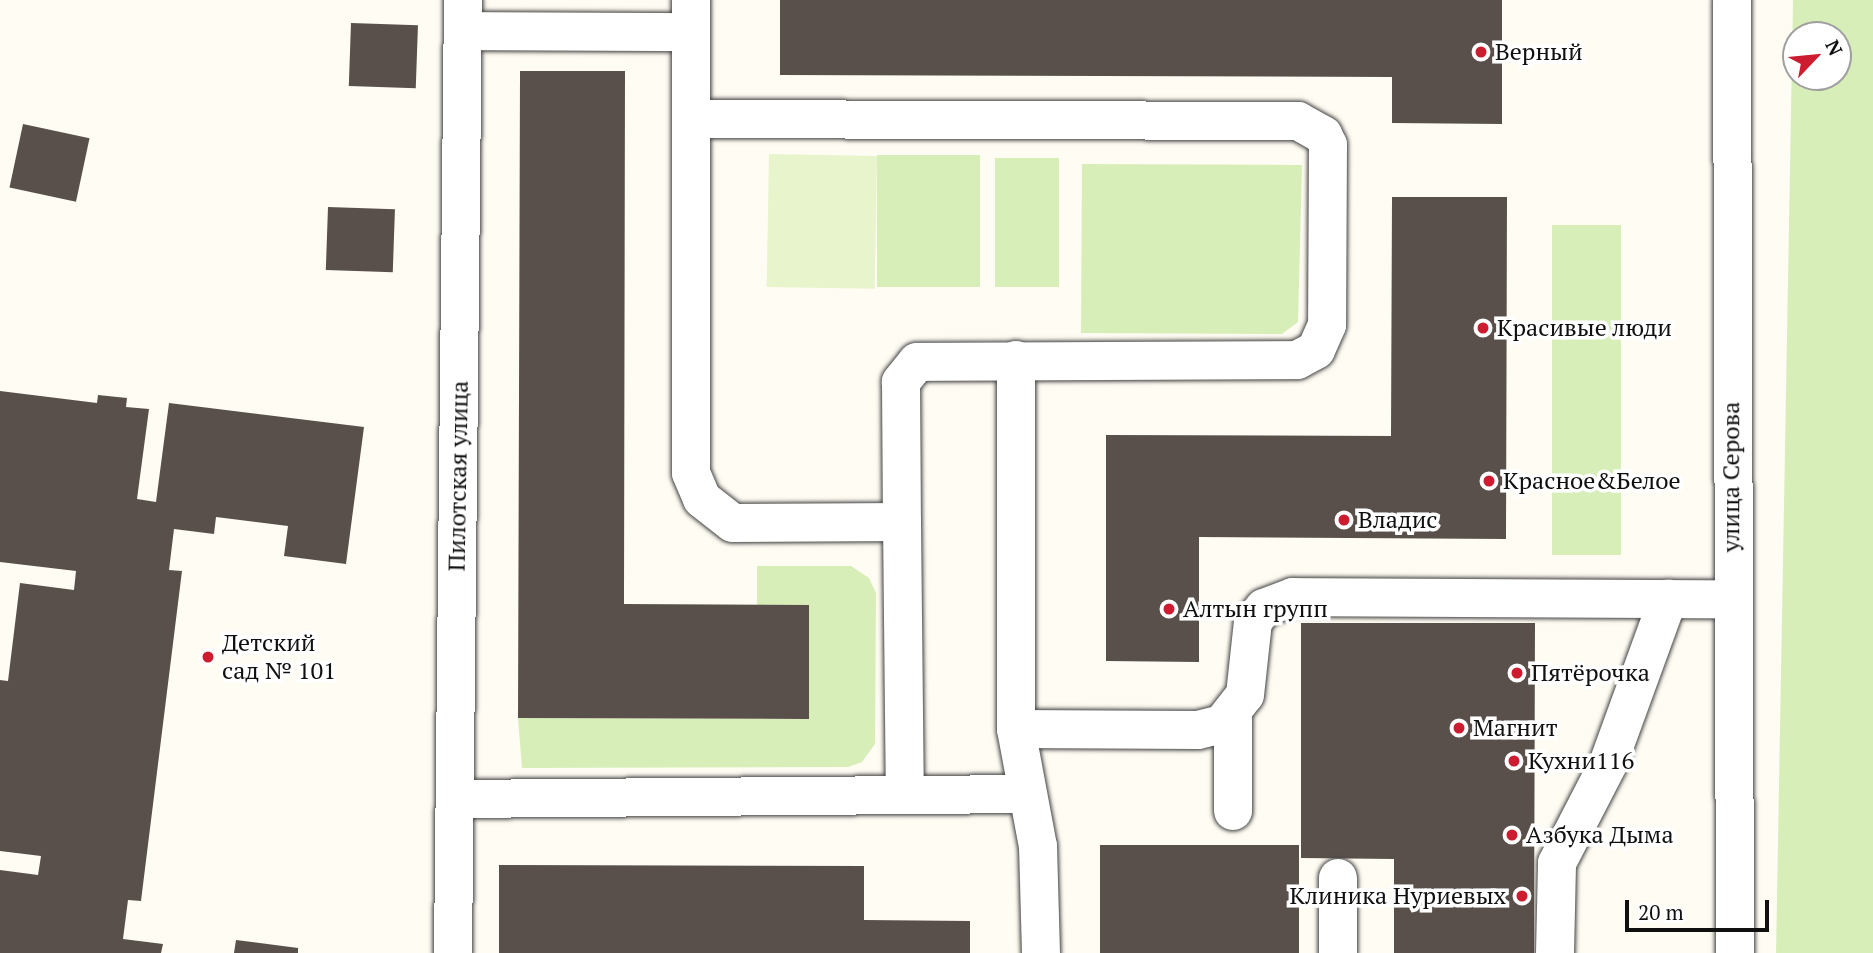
<!DOCTYPE html>
<meta charset="utf-8">
<style>
body{margin:0}
#map{position:relative;width:1873px;height:953px;overflow:hidden;background:#fffcf3;font-family:"PT Serif",serif}
div>[style]{position:absolute}
[style*='--x']{left:calc(var(--x)*1px);top:calc(var(--y)*1px);width:calc(var(--w)*1px);rotate:calc(var(--a)*1deg)}
.green>*{inset:0;background:#d7eeb9;transform-origin:0 0}
.pitch>*{inset:0;background:#e8f4cb;transform-origin:0 0}
.building>*{inset:0;background:#5a504b;transform-origin:0 0}
.roads{filter:drop-shadow(0 0 2px #434343) drop-shadow(0 0 2px #434343)}
.minor>*{height:38px;margin:-19px;padding:0 19px;transform-origin:19px;border-radius:19px;background:#fff}
.dots>*{width:19px;height:19px;translate:-50% -50%;box-sizing:border-box;border:4px solid #fff;border-radius:50%}
span{translate:-50% -50%;white-space:nowrap;text-align:center;line-height:1.15;-webkit-text-stroke:7px #fff;paint-order:stroke}
.poi-label{font-size:24px;color:#101010}
.left{translate:0 -50%;text-align:left}
.right{translate:-100% -50%;text-align:right}
.street-label{font-size:24px;color:#101010}
.north{position:absolute;left:1782px;top:21px;width:70px;height:70px;box-sizing:border-box;background:#fff;border:2px solid #9f9f9f;border-radius:50%;rotate:64deg;font-size:19px;font-weight:700;line-height:28px;text-align:center;color:#101010}
.north::after{content:'';display:block;margin:auto;width:24px;height:32px;background:#cd1c2f;clip-path:polygon(50% 0,100% 100%,50% 72%,0 100%)}
.scale{position:absolute;left:1625px;top:900px;width:144px;height:32px;box-sizing:border-box;border:4px solid #101010;border-top:0;padding-left:9px;font-size:21px;line-height:24px;white-space:nowrap;color:#101010;-webkit-text-stroke:5px #fff;paint-order:stroke}
</style>
<div id="map">
<div class="green">
<i style="clip-path:polygon(evenodd,1793px 0,1873px 0,1873px 953px,1776px 953px,1793px 0,1796px 35px,1838px 35px,1838px 77px,1796px 77px,1796px 35px)"></i>
<i style="left:877px;top:155px;width:103px;height:132px"></i>
<i style="left:995px;top:158px;width:64px;height:129px"></i>
<i style="clip-path:polygon(1082px 164px,1302px 165px,1298px 322px,1282px 334px,1081px 333px)"></i>
<i style="left:1552px;top:225px;width:69px;height:330px"></i>
<i style="clip-path:polygon(757px 566px,851px 566px,869px 578px,876px 593px,875px 744px,862px 762px,848px 767px,522px 768px,518px 718px,809px 719px,809px 605px,757px 605px)"></i>
</div>
<div class="pitch">
<i style="left:769px;top:154px;width:108px;height:133px;rotate:1deg"></i>
</div>
<div class="building">
<i style="clip-path:polygon(780px 0,1502px 0,1502px 124px,1392px 123px,1392px 77px,780px 75px)"></i>
<i style="left:351px;top:23px;width:67px;height:63px;rotate:2deg"></i>
<i style="clip-path:polygon(520px 71px,625px 71px,624px 604px,809px 605px,809px 719px,518px 718px)"></i>
<i style="left:23px;top:124px;width:68px;height:65px;rotate:12deg"></i>
<i style="clip-path:polygon(1392px 197px,1507px 197px,1506px 539px,1199px 537px,1199px 662px,1106px 661px,1106px 435px,1391px 436px)"></i>
<i style="left:328px;top:207px;width:67px;height:63px;rotate:2deg"></i>
<i style="clip-path:polygon(0 391px,97px 403px,98px 395px,127px 398px,126px 407px,149px 409px,137px 499px,156px 502px,169px 403px,364px 427px,346px 564px,284px 556px,288px 526px,216px 517px,214px 534px,174px 529px,169px 570px,182px 571px,141px 901px,128px 900px,123px 939px,163px 944px,161px 953px,0 953px,0 870px,38px 875px,41px 856px,0 851px,0 680px,8px 681px,20px 583px,74px 590px,76px 571px,0 562px)"></i>
<i style="clip-path:polygon(1301px 623px,1535px 623px,1534px 953px,1394px 953px,1394px 859px,1301px 858px)"></i>
<i style="left:1100px;top:845px;width:199px;height:108px"></i>
<i style="clip-path:polygon(499px 865px,864px 866px,864px 920px,970px 921px,970px 953px,499px 953px)"></i>
<i style="clip-path:polygon(236px 940px,298px 948px,298px 953px,234px 953px)"></i>
</div>
<div class="roads">
<div class="minor">
<i style="--x:691;--y:0;--w:473;--a:90"></i>
<i style="--x:691;--y:473;--w:28;--a:67"></i>
<i style="--x:702;--y:499;--w:39;--a:38"></i>
<i style="--x:733;--y:523;--w:169;--a:-0.3"></i>
<i style="--x:902;--y:522;--w:273;--a:89.4"></i>
<i style="--x:1732;--y:0;--w:953;--a:89.82"></i>
<i style="--x:463;--y:31;--w:228;--a:0.3"></i>
<i style="--x:691;--y:119;--w:607;--a:0.19"></i>
<i style="--x:1298;--y:121;--w:29;--a:29"></i>
<i style="--x:1323;--y:135;--w:11;--a:63"></i>
<i style="--x:1328;--y:145;--w:180;--a:90.3"></i>
<i style="--x:1327;--y:325;--w:27;--a:114"></i>
<i style="--x:1316;--y:350;--w:21;--a:152"></i>
<i style="--x:1297;--y:360;--w:380;--a:179.7"></i>
<i style="--x:917;--y:362;--w:26;--a:129"></i>
<i style="--x:901;--y:382;--w:140;--a:89.6"></i>
<i style="--x:1016;--y:360;--w:369;--a:90"></i>
<i style="--x:1016;--y:729;--w:119;--a:79.4"></i>
<i style="--x:1038;--y:846;--w:107;--a:88.4"></i>
<i style="--x:1233;--y:716;--w:95;--a:90"></i>
<i style="--x:1016;--y:729;--w:182;--a:0.3"></i>
<i style="--x:1198;--y:730;--w:25;--a:-14"></i>
<i style="--x:1222;--y:724;--w:37;--a:-52"></i>
<i style="--x:1245;--y:695;--w:74;--a:-83.8"></i>
<i style="--x:1253;--y:621;--w:17;--a:-50"></i>
<i style="--x:1264;--y:608;--w:31;--a:-21"></i>
<i style="--x:1293;--y:597;--w:437;--a:0.3"></i>
<i style="--x:455;--y:799;--w:572;--a:-0.5"></i>
<i style="--x:453;--y:953;--w:953;--a:-89.4"></i>
<i style="--x:1338;--y:953;--w:75;--a:-90"></i>
<i style="--x:1555;--y:953;--w:90;--a:-88.7"></i>
<i style="--x:1557;--y:863;--w:111;--a:-62.7"></i>
<i style="--x:1608;--y:764;--w:176;--a:-70"></i>
</div>
</div>
<div class="dots">
<i style="left:1481px;top:52px;background:#cd1c2f"></i>
<i style="left:1483px;top:328px;background:#cd1c2f"></i>
<i style="left:1489px;top:481px;background:#cd1c2f"></i>
<i style="left:1344px;top:520px;background:#cd1c2f"></i>
<i style="left:1169px;top:609px;background:#cd1c2f"></i>
<i style="left:208px;top:657px;background:#cd1c2f"></i>
<i style="left:1517px;top:673px;background:#cd1c2f"></i>
<i style="left:1459px;top:728px;background:#cd1c2f"></i>
<i style="left:1514px;top:761px;background:#cd1c2f"></i>
<i style="left:1512px;top:835px;background:#cd1c2f"></i>
<i style="left:1522px;top:896px;background:#cd1c2f"></i>
</div>
<div class="poi-label">
<span class="left" style="left:1495px;top:52px">Верный</span>
<span class="left" style="left:1497px;top:328px">Красивые люди</span>
<span class="left" style="left:1503px;top:481px">Красное&amp;Белое</span>
<span class="left" style="left:1358px;top:520px">Владис</span>
<span class="left" style="left:1183px;top:609px">Алтын групп</span>
<span class="left" style="left:222px;top:657px">Детский<br>сад № 101</span>
<span class="left" style="left:1531px;top:673px">Пятёрочка</span>
<span class="left" style="left:1473px;top:728px">Магнит</span>
<span class="left" style="left:1528px;top:761px">Кухни116</span>
<span class="left" style="left:1526px;top:835px">Азбука Дыма</span>
<span class="right" style="left:1506px;top:896px">Клиника Нуриевых</span>
</div>
<div class="street-label">
<span style="left:458px;top:476px;rotate:-89deg">Пилотская улица</span>
<span style="left:1731px;top:477px;rotate:-90deg">улица Серова</span>
</div>
<div class="north">N</div>
<div class="scale">20 m</div>
</div>
